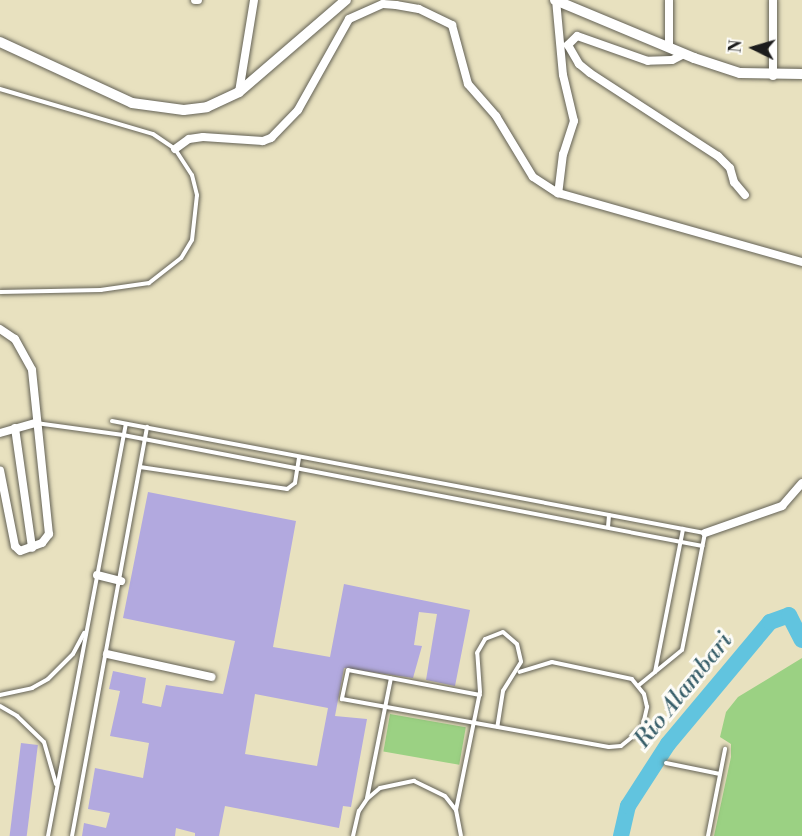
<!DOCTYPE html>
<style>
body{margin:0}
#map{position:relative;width:802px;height:836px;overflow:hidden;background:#e8e1bf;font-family:"Libre Bodoni",serif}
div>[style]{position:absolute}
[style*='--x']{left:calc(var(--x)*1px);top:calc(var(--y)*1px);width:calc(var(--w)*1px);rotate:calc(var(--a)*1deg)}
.green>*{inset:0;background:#9bd183;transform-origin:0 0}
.river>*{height:16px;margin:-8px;padding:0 8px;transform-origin:8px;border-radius:8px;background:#61c4df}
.building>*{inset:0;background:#b2a9df;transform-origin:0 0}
.roads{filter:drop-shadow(0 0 2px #636155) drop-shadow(0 0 2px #636155)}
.service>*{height:4px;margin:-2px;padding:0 2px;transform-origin:2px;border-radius:2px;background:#fff}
.minor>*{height:8px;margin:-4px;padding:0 4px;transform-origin:4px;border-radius:4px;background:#fff}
.secondary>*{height:10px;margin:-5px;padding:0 5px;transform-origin:5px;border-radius:5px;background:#fff}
span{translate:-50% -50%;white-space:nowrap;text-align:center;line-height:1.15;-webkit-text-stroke:6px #fdfcf7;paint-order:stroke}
.water-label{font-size:24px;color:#385f6a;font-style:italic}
.north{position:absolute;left:724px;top:18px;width:60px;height:60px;-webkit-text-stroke:4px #fdfcf7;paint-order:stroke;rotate:275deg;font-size:16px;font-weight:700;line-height:24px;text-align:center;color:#1c1c1c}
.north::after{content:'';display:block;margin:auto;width:21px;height:27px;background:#1c1c1c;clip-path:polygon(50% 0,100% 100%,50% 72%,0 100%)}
</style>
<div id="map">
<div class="green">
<i style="clip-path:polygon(802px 658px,802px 836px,714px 836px,731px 757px,731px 744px,720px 737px,726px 712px,738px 697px)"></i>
<i style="left:390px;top:714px;width:77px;height:38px;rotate:10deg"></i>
</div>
<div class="river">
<i style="--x:621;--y:836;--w:31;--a:-77"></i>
<i style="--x:628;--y:806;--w:74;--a:-57.2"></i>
<i style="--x:668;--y:744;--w:159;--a:-50.1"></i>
<i style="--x:770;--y:622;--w:20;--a:-20"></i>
<i style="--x:789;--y:615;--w:28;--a:63"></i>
</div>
<div class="building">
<i style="clip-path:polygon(evenodd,148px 492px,296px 521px,273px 647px,330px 657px,344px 584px,470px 610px,455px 686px,426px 680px,437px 614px,419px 612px,414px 645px,422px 646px,413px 678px,344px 668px,335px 716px,367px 719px,351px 807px,343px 806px,339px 828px,225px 806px,219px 836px,195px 836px,195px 833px,176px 828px,175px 836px,82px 836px,84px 823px,106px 828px,110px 813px,88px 809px,95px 768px,143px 778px,149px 743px,110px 736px,120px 691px,109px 689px,113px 671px,146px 678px,142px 703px,161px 707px,166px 685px,223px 694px,235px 641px,123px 618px,148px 492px,255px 694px,328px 708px,317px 766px,245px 754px,255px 694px)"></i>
<i style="left:21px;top:743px;width:17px;height:95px;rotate:7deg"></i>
</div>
<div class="roads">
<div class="service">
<i style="--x:0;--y:89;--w:159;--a:16.4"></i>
<i style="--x:153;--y:134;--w:27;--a:34"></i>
<i style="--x:175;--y:149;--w:31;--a:57"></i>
<i style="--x:192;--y:175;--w:21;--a:76"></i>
<i style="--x:197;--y:195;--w:45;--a:96.3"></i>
<i style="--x:192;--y:240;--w:21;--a:121"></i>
<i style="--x:181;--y:258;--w:41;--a:142"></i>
<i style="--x:149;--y:283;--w:49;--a:171.7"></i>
<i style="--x:101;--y:290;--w:101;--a:178.9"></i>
<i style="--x:112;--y:421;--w:603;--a:10.7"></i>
<i style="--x:705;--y:533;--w:119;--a:101.1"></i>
<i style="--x:682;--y:650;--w:55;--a:140.9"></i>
<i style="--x:36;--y:423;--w:88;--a:7.9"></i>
<i style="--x:123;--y:435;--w:590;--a:10.85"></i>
<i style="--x:140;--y:467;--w:149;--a:8.5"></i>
<i style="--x:287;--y:489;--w:10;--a:-37"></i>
<i style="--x:295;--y:483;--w:26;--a:-81"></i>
<i style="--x:608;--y:527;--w:12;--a:-85"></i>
<i style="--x:655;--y:672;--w:146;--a:-78.9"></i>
<i style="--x:0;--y:695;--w:33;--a:-12"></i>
<i style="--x:32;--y:688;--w:18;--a:-29"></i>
<i style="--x:48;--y:679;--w:35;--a:-45"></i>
<i style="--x:73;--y:654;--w:24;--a:-62"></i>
<i style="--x:480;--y:695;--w:134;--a:-169.3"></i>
<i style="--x:348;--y:670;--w:30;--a:102"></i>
<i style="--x:342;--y:699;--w:271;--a:10.2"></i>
<i style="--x:609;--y:747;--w:12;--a:-5"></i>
<i style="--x:621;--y:746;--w:27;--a:-39"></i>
<i style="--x:642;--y:729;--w:23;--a:-77"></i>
<i style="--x:647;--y:707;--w:13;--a:-103"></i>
<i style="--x:644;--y:694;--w:19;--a:-129"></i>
<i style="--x:632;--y:679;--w:82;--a:-168"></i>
<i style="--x:552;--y:662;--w:34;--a:163"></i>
<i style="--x:0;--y:706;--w:20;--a:30"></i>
<i style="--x:17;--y:716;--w:37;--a:44"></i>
<i style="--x:44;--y:742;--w:44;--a:74.1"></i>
<i style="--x:666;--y:763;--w:55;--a:11.5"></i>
<i style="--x:367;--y:798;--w:122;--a:-78.7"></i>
<i style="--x:456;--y:810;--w:120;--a:-78.5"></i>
<i style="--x:480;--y:692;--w:39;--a:-94"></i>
<i style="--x:477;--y:653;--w:16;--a:-60"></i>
<i style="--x:485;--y:639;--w:19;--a:-21"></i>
<i style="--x:503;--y:632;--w:18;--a:41"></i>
<i style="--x:517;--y:644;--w:18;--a:77"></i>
<i style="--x:521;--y:662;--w:34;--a:122"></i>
<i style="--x:503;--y:691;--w:36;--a:99"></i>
<i style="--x:48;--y:836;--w:419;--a:-79.3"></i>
<i style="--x:72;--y:836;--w:416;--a:-79.6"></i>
<i style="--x:353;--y:836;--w:26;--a:-77"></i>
<i style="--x:359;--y:811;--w:14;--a:-56"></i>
<i style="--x:367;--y:799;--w:17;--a:-40"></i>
<i style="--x:380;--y:788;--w:35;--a:-12"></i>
<i style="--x:414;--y:781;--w:34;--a:26"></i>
<i style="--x:445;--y:796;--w:18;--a:52"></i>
<i style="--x:456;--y:810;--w:26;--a:79"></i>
<i style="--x:708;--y:836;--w:89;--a:-78.9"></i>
</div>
<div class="minor">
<i style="--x:195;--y:0;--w:3;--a:0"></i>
<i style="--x:556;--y:0;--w:75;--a:84.7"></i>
<i style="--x:563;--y:75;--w:47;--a:76.6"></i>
<i style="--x:574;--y:121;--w:35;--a:108"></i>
<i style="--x:563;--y:154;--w:39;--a:97"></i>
<i style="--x:558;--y:193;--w:254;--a:15.8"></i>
<i style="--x:669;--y:0;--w:47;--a:90"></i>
<i style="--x:773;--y:0;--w:76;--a:90"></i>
<i style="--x:684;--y:54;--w:13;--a:153"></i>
<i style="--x:672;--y:60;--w:24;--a:178"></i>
<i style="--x:648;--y:61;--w:75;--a:-160.6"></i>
<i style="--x:577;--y:36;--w:13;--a:135"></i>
<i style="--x:568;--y:45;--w:22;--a:60"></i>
<i style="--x:579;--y:64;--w:14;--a:39"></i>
<i style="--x:590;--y:73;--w:153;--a:33"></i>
<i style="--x:718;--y:156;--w:17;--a:45"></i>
<i style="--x:730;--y:168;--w:15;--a:74"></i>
<i style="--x:734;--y:182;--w:17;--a:50"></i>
<i style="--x:239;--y:92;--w:93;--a:-80.7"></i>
<i style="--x:175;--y:149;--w:17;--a:-36"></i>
<i style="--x:189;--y:139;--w:14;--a:-8"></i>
<i style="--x:203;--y:137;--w:60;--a:3.8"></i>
<i style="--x:263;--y:141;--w:9;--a:-21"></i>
<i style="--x:271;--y:138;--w:39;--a:-46"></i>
<i style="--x:298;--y:110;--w:104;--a:-60.7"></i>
<i style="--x:349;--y:19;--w:37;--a:-24"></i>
<i style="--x:383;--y:4;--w:13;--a:4"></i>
<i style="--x:396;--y:5;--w:23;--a:10"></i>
<i style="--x:419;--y:9;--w:37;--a:26"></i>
<i style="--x:452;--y:25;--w:61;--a:74.8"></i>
<i style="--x:468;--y:84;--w:43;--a:48.8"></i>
<i style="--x:496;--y:116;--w:71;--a:58.8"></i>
<i style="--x:533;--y:177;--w:30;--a:33"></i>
<i style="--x:0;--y:329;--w:18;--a:34"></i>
<i style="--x:15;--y:339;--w:35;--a:61"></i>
<i style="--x:32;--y:370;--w:165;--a:84.1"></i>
<i style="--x:49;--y:534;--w:11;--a:128"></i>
<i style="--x:42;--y:543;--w:23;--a:160"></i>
<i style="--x:20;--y:551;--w:7;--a:-135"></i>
<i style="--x:15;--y:546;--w:77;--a:-101.2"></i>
<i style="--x:15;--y:428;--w:121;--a:81.9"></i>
<i style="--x:0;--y:433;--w:37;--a:-16"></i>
<i style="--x:705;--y:533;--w:82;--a:-19.3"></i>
<i style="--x:782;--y:506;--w:30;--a:-49"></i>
<i style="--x:97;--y:575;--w:25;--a:14"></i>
<i style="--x:107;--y:654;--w:107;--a:12.4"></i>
</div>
<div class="secondary">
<i style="--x:555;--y:0;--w:151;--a:22.6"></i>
<i style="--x:694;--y:58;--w:48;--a:18.1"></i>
<i style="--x:740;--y:73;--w:62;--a:0.9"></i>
<i style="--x:0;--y:42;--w:145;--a:24.8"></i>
<i style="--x:132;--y:103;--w:52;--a:7.7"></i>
<i style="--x:184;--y:110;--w:23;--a:-7"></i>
<i style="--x:207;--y:107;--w:35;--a:-25"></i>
<i style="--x:239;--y:92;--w:141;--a:-40.7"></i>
</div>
</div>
<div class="water-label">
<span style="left:684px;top:691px;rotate:-51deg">Rio Alambari</span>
</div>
<div class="north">N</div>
</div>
